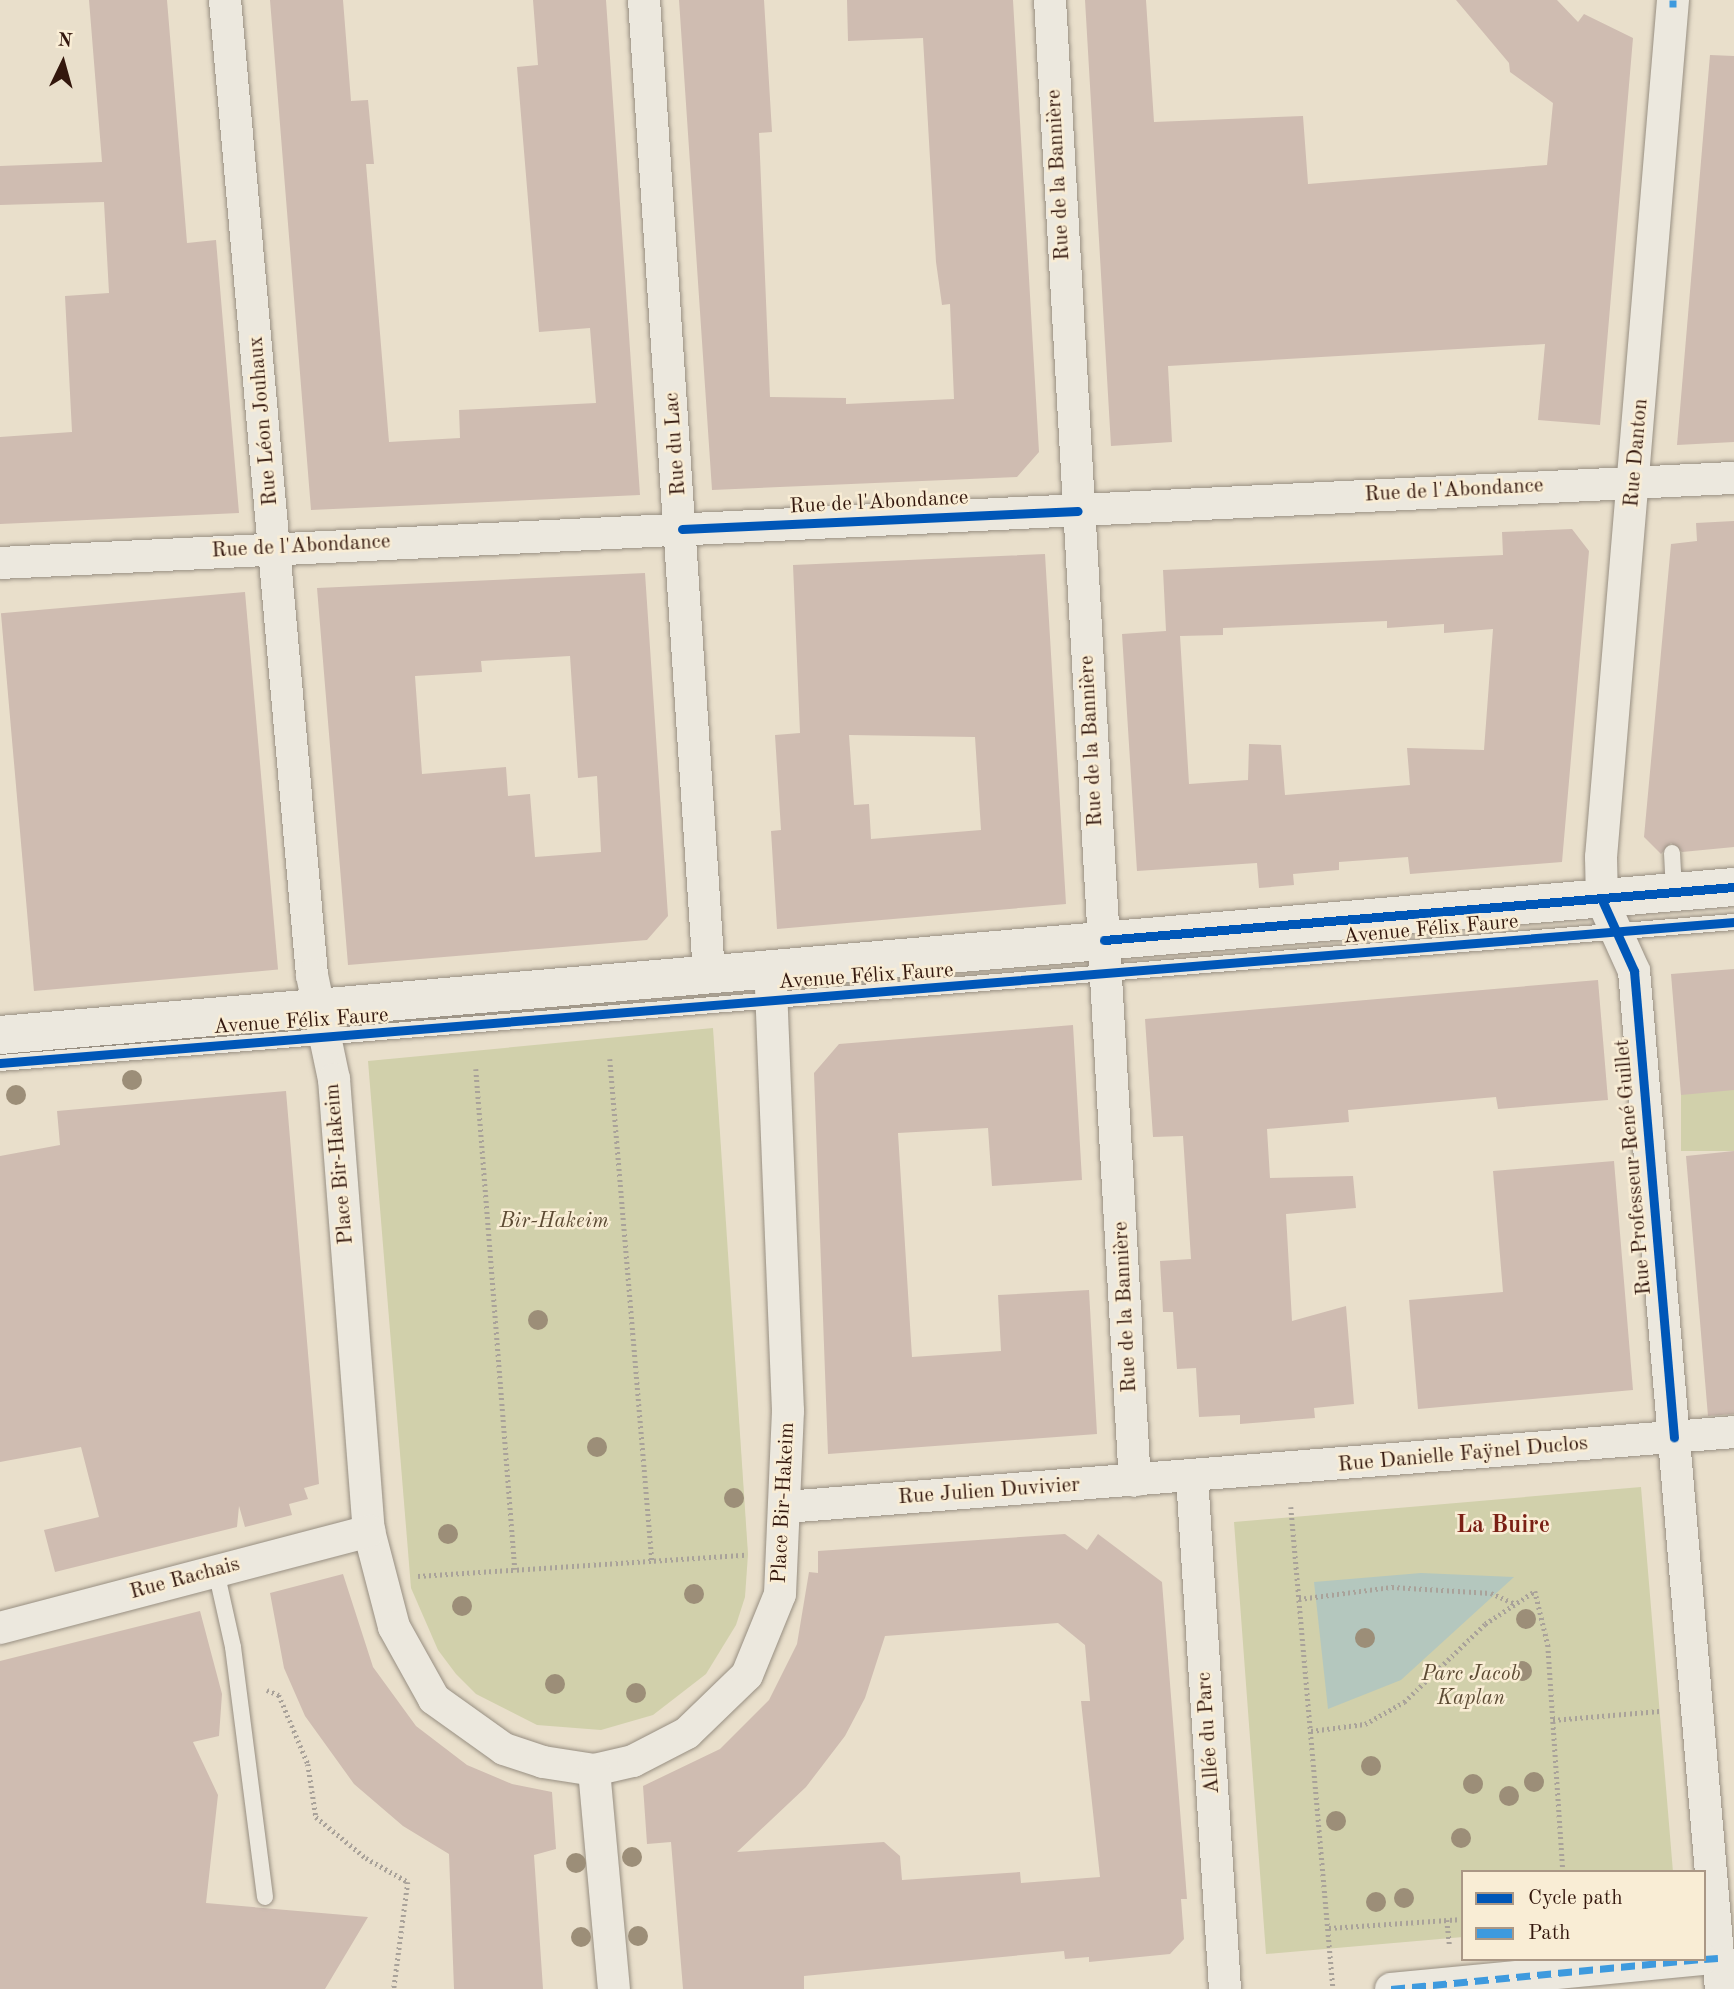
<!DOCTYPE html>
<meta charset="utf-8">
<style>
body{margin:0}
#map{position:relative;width:1734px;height:1989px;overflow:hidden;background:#e9dfcb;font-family:"Old Standard TT",serif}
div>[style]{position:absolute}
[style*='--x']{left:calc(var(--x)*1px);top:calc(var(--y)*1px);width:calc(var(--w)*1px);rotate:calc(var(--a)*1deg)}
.green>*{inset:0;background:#d1d0ab;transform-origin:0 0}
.water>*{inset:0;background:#b4c7be}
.building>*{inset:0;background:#cfbcb1;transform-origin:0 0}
.path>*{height:4.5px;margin-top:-2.25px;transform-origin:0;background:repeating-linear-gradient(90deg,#a9a29a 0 2px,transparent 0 5.5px)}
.roads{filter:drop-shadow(0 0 2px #988f82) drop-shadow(0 0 2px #988f82)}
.lane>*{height:16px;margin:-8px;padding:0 8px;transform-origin:8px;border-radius:8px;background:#ece8de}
.street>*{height:32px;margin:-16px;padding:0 16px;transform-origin:16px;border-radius:16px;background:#ece8de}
.secondary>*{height:38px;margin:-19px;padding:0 19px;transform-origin:19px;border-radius:19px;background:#ece8de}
.quiet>*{height:7px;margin-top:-3.5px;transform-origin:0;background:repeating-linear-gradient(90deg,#3e9ade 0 14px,transparent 0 21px)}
.cycleway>*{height:9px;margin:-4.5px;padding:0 4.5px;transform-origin:4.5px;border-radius:4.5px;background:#0057b8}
.trees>*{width:20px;height:20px;margin:-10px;border-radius:50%;background:#9c8e78}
span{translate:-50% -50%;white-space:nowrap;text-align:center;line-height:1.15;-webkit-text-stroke:5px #f9edd5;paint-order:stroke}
.street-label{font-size:21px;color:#33170d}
.park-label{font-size:21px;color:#5d4b34;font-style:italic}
.quarter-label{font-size:24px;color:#7a1f14;font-weight:700}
.legend{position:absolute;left:1461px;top:1870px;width:245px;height:91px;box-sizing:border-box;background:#f9edd5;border:2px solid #aa9785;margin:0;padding:9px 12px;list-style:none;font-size:21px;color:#33170d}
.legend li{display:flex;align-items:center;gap:14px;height:35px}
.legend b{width:35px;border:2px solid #aa9785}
.north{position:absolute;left:28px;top:28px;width:70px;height:70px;-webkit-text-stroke:5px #f9edd5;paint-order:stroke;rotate:5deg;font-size:19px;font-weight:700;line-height:28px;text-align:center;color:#33170d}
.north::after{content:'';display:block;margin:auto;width:24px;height:32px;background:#33170d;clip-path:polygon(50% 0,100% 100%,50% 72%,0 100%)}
</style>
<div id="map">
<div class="green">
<i style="clip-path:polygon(713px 1028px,748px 1554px,745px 1597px,736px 1625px,706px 1674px,653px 1715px,601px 1730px,537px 1725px,476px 1694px,456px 1674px,438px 1650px,411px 1588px,368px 1061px)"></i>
<i style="left:1734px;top:1090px;width:61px;height:53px;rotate:90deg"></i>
<i style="clip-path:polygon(1641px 1487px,1673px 1872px,1463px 1872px,1463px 1937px,1266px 1954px,1234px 1522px)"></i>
</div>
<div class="water">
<i style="clip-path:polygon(1421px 1573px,1514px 1577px,1401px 1680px,1328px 1709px,1314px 1582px)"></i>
</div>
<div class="building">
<i style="clip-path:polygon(89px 0,167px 0,187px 243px,216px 240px,239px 513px,0 524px,0 437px,72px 432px,65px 296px,109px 293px,104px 202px,0 205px,0 166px,102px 162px)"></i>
<i style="clip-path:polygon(270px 0,343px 0,351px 101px,368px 100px,374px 164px,366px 164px,389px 442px,460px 438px,459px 410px,596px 403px,590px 328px,539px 332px,517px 67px,538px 65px,533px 0,606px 0,640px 495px,311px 510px)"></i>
<i style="clip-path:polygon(679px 0,764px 0,772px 132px,759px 133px,770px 397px,846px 398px,846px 404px,954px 399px,950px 304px,942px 305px,936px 262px,923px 38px,848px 41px,847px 0,1013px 0,1039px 452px,1017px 477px,712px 490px)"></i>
<i style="clip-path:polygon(1085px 0,1146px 0,1154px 122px,1303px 116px,1308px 184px,1547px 165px,1553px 103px,1510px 72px,1509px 63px,1456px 0,1557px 0,1578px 22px,1584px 14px,1633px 38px,1600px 425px,1538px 420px,1545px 344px,1168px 366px,1172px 442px,1111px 446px)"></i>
<i style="clip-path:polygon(1710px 55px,1734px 56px,1734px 442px,1677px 445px)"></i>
<i style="clip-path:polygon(1734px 521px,1734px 847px,1682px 852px,1671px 843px,1661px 854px,1644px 837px,1671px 544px,1697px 541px,1696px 523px)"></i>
<i style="clip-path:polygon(evenodd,1572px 529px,1589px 551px,1562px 862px,1410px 874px,1408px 857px,1339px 862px,1339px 870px,1293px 874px,1294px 885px,1259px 888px,1257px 863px,1137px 871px,1122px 634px,1166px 631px,1163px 570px,1503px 555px,1502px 532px,1572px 529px,1387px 621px,1387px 628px,1444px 624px,1444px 633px,1493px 629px,1484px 750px,1407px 748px,1410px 785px,1285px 795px,1281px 745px,1249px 744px,1248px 780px,1189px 784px,1180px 636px,1223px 635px,1223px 628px,1387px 621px)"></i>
<i style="clip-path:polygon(evenodd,1045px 554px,1066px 904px,777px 929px,771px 831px,781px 830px,775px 735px,800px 733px,793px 565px,1045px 554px,849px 735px,975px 737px,981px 830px,871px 839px,869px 804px,854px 805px,849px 735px)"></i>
<i style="clip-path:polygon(evenodd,645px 573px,668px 916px,647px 940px,348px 965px,317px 588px,645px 573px,570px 656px,578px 778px,597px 776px,601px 852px,535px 857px,530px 794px,508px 796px,506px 767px,422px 774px,415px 676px,482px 672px,481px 661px,570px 656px)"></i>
<i style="left:245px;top:592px;width:379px;height:245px;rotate:85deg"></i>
<i style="clip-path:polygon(1734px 969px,1734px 1090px,1681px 1095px,1671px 974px)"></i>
<i style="clip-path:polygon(1598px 980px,1608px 1100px,1498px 1109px,1496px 1097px,1348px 1110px,1349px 1122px,1267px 1129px,1270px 1178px,1353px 1176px,1356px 1208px,1286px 1214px,1292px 1321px,1346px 1306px,1354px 1404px,1314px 1408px,1315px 1418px,1240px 1424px,1240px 1415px,1199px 1417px,1196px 1368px,1177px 1369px,1173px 1312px,1163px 1312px,1160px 1261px,1191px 1259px,1183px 1136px,1153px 1137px,1145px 1019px)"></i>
<i style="clip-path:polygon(1073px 1025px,1082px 1180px,992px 1186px,988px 1128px,898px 1133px,912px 1357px,1001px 1351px,998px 1295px,1089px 1290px,1097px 1434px,828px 1454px,814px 1073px,839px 1044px)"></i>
<i style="clip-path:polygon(286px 1091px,319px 1484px,304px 1488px,308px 1499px,289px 1504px,292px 1515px,245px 1527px,239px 1506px,237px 1527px,55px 1572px,44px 1530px,99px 1517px,81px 1447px,0 1462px,0 1156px,60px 1145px,57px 1111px)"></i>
<i style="clip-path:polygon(1734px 1151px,1734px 1414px,1708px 1416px,1686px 1156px)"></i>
<i style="clip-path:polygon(1614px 1161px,1633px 1390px,1418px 1409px,1409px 1300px,1503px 1292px,1493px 1171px)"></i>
<i style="clip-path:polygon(evenodd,1065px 1534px,1087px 1550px,1098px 1534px,1162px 1582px,1187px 1899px,1181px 1899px,1184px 1939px,1170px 1954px,1089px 1962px,1089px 1957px,1065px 1959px,1064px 1951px,804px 1976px,804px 1989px,683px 1989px,671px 1842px,647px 1844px,643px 1786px,720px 1749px,769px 1700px,797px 1644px,809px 1572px,818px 1573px,818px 1551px,1065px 1534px,1058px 1623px,1085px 1645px,1090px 1701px,1081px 1701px,1100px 1877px,1021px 1883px,1020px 1872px,902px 1880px,900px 1856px,884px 1842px,737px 1852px,806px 1787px,845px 1736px,865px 1698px,885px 1636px,1058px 1623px)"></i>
<i style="clip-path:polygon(343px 1574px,373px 1667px,416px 1726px,467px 1765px,512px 1784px,552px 1792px,556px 1849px,534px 1855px,543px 1989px,454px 1989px,449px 1854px,403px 1826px,354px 1784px,305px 1716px,284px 1668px,270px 1593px)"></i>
<i style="clip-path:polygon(200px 1611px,222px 1694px,219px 1736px,193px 1742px,218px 1795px,206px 1903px,368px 1917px,325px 1989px,0 1989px,0 1661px)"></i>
</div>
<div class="path">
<i style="--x:610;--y:1059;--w:503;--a:85.21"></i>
<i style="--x:476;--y:1069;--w:502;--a:85.54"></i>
<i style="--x:1291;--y:1507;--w:484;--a:85"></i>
<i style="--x:418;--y:1576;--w:328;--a:-3.7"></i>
<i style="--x:1299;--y:1599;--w:94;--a:-7.4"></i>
<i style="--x:1392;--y:1587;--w:99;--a:3.5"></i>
<i style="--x:1491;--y:1593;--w:27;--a:24"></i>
<i style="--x:267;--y:1690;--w:13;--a:23"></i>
<i style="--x:279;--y:1695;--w:75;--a:67.2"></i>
<i style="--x:308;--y:1764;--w:54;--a:81.4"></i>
<i style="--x:316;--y:1817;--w:65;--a:39.4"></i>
<i style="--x:366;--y:1858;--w:48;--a:29.7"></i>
<i style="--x:408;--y:1882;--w:108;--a:97.5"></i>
<i style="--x:1553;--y:1720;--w:107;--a:-4.8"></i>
<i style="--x:1311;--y:1731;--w:54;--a:-7.4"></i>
<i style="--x:1365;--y:1724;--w:45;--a:-29.4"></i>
<i style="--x:1404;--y:1702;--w:112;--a:-43.9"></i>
<i style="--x:1485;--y:1624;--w:60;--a:-33.4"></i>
<i style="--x:1535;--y:1591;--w:56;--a:76.5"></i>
<i style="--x:1548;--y:1645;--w:227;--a:86.2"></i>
<i style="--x:1447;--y:1920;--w:27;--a:84"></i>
<i style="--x:1329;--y:1928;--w:134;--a:-3.8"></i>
</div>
<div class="roads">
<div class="lane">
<i style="--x:1672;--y:853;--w:38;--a:87"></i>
<i style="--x:0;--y:1063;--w:1740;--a:-4.65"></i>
<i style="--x:216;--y:1571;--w:78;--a:77.4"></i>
<i style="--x:233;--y:1647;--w:252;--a:82.7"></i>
</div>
<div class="street">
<i style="--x:225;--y:0;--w:979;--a:84.9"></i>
<i style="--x:312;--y:975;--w:106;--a:78.1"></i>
<i style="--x:334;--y:1079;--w:453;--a:85.6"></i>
<i style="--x:369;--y:1531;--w:99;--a:75.4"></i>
<i style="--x:394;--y:1627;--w:82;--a:60.9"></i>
<i style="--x:434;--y:1699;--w:86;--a:35.5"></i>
<i style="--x:504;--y:1749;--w:41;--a:18.4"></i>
<i style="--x:543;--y:1762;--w:52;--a:8.9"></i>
<i style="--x:594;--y:1770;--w:40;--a:-13"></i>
<i style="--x:633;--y:1761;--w:61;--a:-27.4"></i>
<i style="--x:687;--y:1733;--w:83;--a:-44"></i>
<i style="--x:747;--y:1675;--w:87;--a:-67.8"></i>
<i style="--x:780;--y:1594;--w:183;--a:-87.5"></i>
<i style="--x:788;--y:1411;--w:442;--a:-92.3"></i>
<i style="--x:644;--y:0;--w:975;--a:86.18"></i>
<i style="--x:1050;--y:0;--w:1483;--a:86.72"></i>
<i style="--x:1673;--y:0;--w:860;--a:94.8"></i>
<i style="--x:1601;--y:857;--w:43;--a:88.7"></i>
<i style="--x:1602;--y:900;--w:78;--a:65.7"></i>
<i style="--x:1634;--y:971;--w:1022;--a:85.12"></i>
<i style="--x:0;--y:563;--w:1736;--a:-2.81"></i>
<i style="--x:1192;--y:1477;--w:513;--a:86.31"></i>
<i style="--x:786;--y:1507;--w:951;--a:-4.52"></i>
<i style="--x:0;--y:1628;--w:382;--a:-14.7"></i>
<i style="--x:594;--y:1770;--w:220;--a:84.8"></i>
<i style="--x:1391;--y:1989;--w:312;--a:-5.5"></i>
</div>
<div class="secondary">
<i style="--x:0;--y:1035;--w:1740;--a:-4.88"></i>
</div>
</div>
<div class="quiet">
<i style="--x:1673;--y:7;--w:7;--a:-90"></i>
<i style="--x:1704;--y:1959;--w:14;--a:-4"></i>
<i style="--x:1391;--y:1989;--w:312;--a:-5.5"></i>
</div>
<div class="cycleway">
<i style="--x:682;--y:529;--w:396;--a:-2.6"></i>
<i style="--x:1602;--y:900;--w:78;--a:65.7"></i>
<i style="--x:1634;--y:971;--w:468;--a:85.1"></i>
<i style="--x:1104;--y:940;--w:632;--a:-4.81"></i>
<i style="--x:0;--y:1063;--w:1740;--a:-4.65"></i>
</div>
<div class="trees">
<i style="left:132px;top:1080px"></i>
<i style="left:16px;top:1095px"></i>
<i style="left:538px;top:1320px"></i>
<i style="left:597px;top:1447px"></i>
<i style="left:734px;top:1498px"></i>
<i style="left:448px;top:1534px"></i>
<i style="left:694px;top:1594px"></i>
<i style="left:462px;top:1606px"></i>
<i style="left:1526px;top:1619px"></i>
<i style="left:1365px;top:1638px"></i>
<i style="left:1522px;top:1671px"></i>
<i style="left:555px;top:1684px"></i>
<i style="left:636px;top:1693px"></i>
<i style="left:1371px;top:1766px"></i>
<i style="left:1534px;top:1782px"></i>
<i style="left:1473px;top:1784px"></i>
<i style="left:1509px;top:1796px"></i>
<i style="left:1336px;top:1821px"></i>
<i style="left:1461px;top:1838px"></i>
<i style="left:632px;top:1857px"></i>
<i style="left:576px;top:1863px"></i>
<i style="left:1404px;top:1898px"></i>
<i style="left:1376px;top:1902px"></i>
<i style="left:638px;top:1936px"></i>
<i style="left:581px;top:1937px"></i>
</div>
<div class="street-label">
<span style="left:1059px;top:175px;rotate:-93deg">Rue de la Bannière</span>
<span style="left:264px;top:421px;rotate:-95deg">Rue Léon Jouhaux</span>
<span style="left:676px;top:444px;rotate:-94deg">Rue du Lac</span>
<span style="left:1637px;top:453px;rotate:-85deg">Rue Danton</span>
<span style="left:1454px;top:491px;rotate:-3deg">Rue de l'Abondance</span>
<span style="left:879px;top:503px;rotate:-3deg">Rue de l'Abondance</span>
<span style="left:301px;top:547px;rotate:-3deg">Rue de l'Abondance</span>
<span style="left:1092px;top:741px;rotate:-93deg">Rue de la Bannière</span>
<span style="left:1431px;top:930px;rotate:-5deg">Avenue Félix Faure</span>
<span style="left:866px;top:977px;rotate:-4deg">Avenue Félix Faure</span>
<span style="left:301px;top:1022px;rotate:-4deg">Avenue Félix Faure</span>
<span style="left:340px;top:1164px;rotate:-95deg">Place Bir-Hakeim</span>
<span style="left:1634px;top:1167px;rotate:-95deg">Rue Professeur René Guillet</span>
<span style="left:1126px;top:1307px;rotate:-93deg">Rue de la Bannière</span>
<span style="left:1463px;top:1455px;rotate:-5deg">Rue Danielle Faÿnel Duclos</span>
<span style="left:989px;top:1492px;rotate:-4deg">Rue Julien Duvivier</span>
<span style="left:784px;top:1503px;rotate:-87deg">Place Bir-Hakeim</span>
<span style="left:185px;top:1579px;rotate:-15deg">Rue Rachais</span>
<span style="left:1209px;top:1733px;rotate:-94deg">Allée du Parc</span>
</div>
<div class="park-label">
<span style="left:554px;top:1222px">Bir-Hakeim</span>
<span style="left:1471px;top:1687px">Parc Jacob<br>Kaplan</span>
</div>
<div class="quarter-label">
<span style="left:1503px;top:1527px">La Buire</span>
</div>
<ul class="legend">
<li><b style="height:9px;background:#0057b8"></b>Cycle path</li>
<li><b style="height:9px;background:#3e9ade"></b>Path</li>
</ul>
<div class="north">N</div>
</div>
